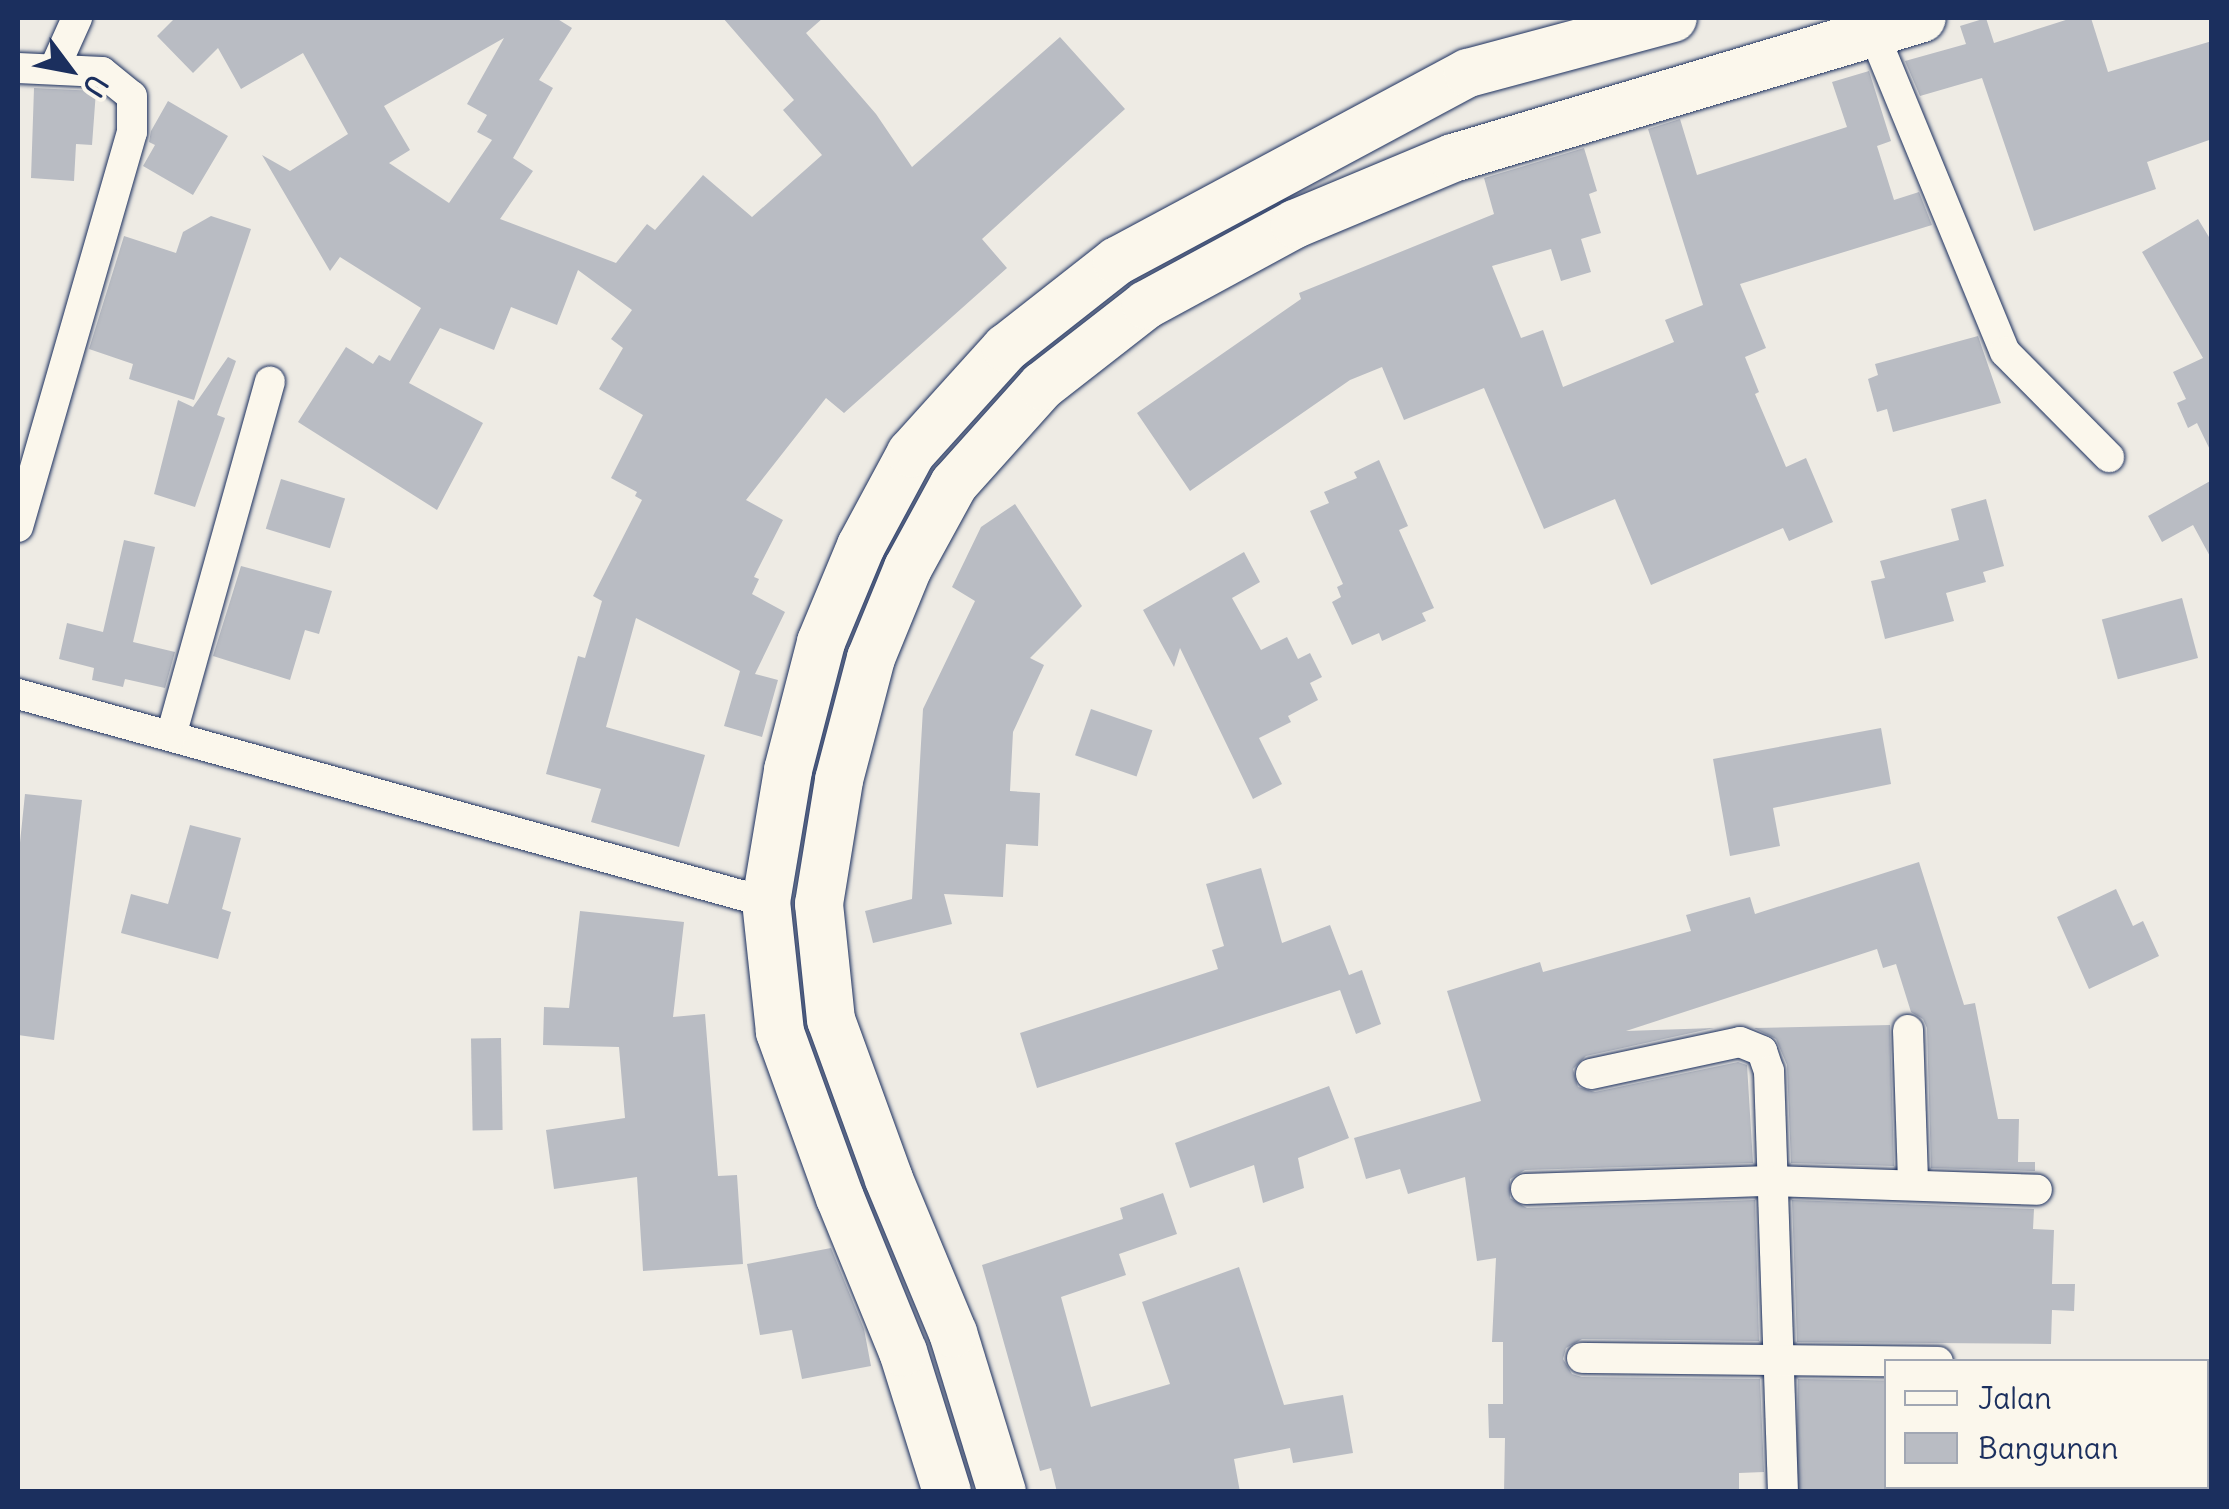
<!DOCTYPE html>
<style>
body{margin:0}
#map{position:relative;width:2229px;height:1509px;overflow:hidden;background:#eeebe4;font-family:Delius,sans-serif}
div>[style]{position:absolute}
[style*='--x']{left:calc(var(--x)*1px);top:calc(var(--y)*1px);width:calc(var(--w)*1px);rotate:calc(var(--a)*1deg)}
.building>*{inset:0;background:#b9bcc3;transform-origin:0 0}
.roads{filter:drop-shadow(0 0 2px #1b2f5e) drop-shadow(0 0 2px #1b2f5e)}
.street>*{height:30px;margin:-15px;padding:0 15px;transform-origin:15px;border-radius:15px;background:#fbf7ec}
.primary>*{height:48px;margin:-24px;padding:0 24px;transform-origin:24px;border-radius:24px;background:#fbf7ec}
span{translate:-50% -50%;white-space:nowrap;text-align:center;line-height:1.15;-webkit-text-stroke:10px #fbf7ec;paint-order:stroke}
.frame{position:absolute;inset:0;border:20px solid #1b2f5e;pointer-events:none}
.legend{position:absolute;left:1884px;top:1359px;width:325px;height:130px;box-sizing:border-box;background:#fbf7ec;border:2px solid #a1a7b3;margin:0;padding:12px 18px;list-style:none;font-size:30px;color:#1b2f5e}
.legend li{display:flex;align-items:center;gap:20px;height:50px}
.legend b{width:50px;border:2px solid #a1a7b3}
.north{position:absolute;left:20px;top:20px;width:100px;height:100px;-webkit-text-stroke:8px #fbf7ec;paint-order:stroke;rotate:122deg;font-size:28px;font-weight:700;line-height:40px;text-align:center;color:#1b2f5e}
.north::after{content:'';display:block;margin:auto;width:35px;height:45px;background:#1b2f5e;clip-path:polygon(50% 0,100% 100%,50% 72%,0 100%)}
</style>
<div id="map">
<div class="building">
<i style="clip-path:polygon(evenodd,175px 18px,556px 18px,572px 28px,539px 80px,553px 88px,513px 158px,533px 171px,500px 219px,616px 263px,647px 224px,655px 230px,703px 175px,752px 217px,822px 155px,783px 110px,794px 100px,723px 18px,823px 18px,806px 33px,876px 114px,912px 167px,1060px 37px,1125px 109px,982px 239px,1007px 268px,844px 413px,826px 398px,746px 500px,783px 520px,754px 577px,759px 579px,752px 594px,785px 612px,755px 674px,778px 680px,762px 737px,724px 726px,740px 671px,636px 618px,606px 727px,705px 755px,679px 847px,591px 822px,601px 789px,546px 774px,578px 656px,585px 658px,602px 601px,593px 596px,642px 500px,635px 496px,637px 492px,611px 478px,643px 415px,599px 389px,623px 348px,611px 339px,632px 310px,578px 270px,557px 325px,511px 307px,494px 350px,440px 328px,409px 383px,483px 423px,437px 510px,298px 422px,346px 347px,373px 364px,379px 355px,390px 361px,421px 308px,340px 257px,330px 271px,262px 155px,290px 171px,348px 134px,303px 53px,241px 89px,218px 48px,193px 73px,157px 36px,175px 18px,504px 38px,467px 104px,487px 115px,477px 132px,492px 140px,449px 203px,389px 163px,410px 150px,384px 106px,504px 38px)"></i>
<i style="clip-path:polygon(1986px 18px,1994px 43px,2072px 18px,2091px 18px,2108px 72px,2212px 41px,2212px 139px,2147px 162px,2156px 189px,2034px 231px,1982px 78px,1920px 96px,1905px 61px,1966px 44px,1960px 26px)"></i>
<i style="clip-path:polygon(1869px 71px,1891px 141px,1877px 146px,1894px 200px,1919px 192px,1932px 225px,1740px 284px,1766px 348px,1745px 357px,1759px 392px,1755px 394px,1786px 467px,1806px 458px,1833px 522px,1789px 541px,1783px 528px,1651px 585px,1615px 499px,1544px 529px,1484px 388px,1404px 420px,1382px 367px,1350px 380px,1190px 491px,1137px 413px,1301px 299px,1299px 293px,1494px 214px,1484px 178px,1584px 148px,1597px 191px,1589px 194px,1601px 233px,1581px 239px,1591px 272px,1561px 281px,1551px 249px,1492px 266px,1521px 338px,1543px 330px,1563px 387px,1674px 342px,1665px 320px,1703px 305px,1648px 129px,1680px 119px,1697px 175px,1847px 127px,1832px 82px)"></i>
<i style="clip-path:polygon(34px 88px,96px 91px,92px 145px,76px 144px,74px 181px,31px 178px)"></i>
<i style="clip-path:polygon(168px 101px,228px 136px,193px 195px,143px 166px,155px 145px,149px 142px,151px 131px)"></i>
<i style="clip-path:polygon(211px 216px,251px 229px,194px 400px,129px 379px,133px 364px,89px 349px,124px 236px,176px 253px,183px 232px)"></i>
<i style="clip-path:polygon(2198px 219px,2212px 242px,2212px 454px,2197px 423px,2188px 428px,2177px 403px,2186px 399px,2173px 372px,2203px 358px,2142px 252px)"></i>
<i style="clip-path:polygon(1978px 336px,2001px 403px,1893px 432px,1887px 409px,1877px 412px,1868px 379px,1878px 375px,1875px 364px)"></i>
<i style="clip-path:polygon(228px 357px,236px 361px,217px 415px,225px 418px,195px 507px,154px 494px,178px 400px,193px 407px)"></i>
<i style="clip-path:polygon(1379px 460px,1408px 526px,1399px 530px,1434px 608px,1422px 613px,1426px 621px,1382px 641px,1379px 633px,1352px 645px,1332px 602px,1341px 597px,1337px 587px,1343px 584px,1310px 511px,1329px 503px,1324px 492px,1357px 478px,1354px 472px)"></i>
<i style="left:281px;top:479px;width:67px;height:52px;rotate:17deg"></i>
<i style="clip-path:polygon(2212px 480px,2212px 560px,2193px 525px,2162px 542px,2148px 516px)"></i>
<i style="clip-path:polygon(1986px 499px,2004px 566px,1983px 572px,1986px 582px,1946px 593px,1954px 621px,1885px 639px,1871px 581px,1885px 578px,1880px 561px,1959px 540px,1951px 509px)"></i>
<i style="clip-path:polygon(1015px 504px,1082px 606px,1030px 658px,1044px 665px,1013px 732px,1010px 791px,1040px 793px,1038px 846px,1006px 844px,1003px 897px,944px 894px,952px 924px,873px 943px,865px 911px,912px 899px,923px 709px,975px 601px,952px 587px,981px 527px)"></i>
<i style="clip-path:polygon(124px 540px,155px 547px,133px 642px,175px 652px,165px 688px,125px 679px,123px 687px,92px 680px,94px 668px,59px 659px,67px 623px,103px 632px)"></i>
<i style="clip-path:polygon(1244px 552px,1260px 582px,1232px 598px,1261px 650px,1287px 637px,1298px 659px,1310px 653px,1322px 677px,1310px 683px,1318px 700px,1288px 716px,1291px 722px,1259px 738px,1282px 784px,1253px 799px,1180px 648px,1174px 667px,1143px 610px)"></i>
<i style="clip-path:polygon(241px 566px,332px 591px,319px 634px,305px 630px,290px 680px,213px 656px)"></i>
<i style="left:2182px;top:598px;width:62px;height:83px;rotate:75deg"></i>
<i style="left:1091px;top:709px;width:65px;height:49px;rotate:19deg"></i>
<i style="clip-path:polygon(1881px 728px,1891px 784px,1773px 808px,1780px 846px,1730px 856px,1713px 759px)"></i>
<i style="clip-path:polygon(25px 794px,82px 800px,54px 1040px,18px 1035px,18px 862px)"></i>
<i style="clip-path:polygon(190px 825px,241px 838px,222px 909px,231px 912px,218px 959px,121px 933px,131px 894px,168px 904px)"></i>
<i style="clip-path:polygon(1919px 862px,1964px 1005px,1975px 1003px,1998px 1119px,2019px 1119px,2018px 1162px,2035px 1162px,2035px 1171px,1931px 1168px,1927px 1028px,1923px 1019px,1911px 1012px,1896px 964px,1883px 968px,1877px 949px,1626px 1031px,1714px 1028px,1586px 1056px,1573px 1069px,1578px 1087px,1595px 1092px,1738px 1062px,1747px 1065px,1753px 1163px,1525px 1170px,1510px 1179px,1510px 1198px,1527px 1208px,1755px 1200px,1759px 1341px,1582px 1339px,1566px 1348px,1563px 1359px,1572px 1374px,1582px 1377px,1760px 1379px,1764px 1472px,1739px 1473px,1739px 1492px,1504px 1492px,1505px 1438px,1489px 1438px,1488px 1404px,1503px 1404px,1503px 1342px,1492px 1342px,1496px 1258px,1477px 1261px,1465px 1177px,1408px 1194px,1400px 1169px,1366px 1179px,1354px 1138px,1481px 1101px,1447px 991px,1540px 962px,1543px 972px,1691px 931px,1686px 915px,1750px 897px,1755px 914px)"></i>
<i style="clip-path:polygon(1261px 868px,1282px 943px,1330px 925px,1349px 975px,1362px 970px,1381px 1024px,1356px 1034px,1340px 990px,1037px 1088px,1020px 1033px,1218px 969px,1212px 950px,1224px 946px,1206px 884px)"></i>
<i style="clip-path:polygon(2116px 889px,2133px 926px,2143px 921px,2159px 956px,2089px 989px,2057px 917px)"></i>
<i style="clip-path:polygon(580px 911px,684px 922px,673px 1017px,705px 1014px,718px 1176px,737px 1175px,743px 1264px,643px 1271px,637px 1177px,554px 1189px,546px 1130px,625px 1118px,619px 1047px,543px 1045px,544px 1007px,569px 1008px)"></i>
<i style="clip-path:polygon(1890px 1025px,1894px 1166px,1791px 1163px,1787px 1065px,1776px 1039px,1754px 1028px)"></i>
<i style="left:501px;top:1038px;width:92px;height:30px;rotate:89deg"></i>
<i style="clip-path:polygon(1329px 1086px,1349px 1138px,1298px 1158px,1304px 1188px,1263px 1203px,1254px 1165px,1190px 1188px,1175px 1143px)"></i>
<i style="clip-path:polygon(1163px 1193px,1177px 1234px,1119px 1254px,1126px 1275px,1061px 1297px,1091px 1407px,1170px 1384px,1142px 1302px,1239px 1267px,1284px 1405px,1343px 1395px,1353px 1453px,1293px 1463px,1290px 1448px,1234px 1459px,1240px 1492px,1057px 1492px,1051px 1468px,1040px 1471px,982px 1265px,1123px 1219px,1120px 1208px)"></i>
<i style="clip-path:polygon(1792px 1200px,2034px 1209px,2033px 1229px,2054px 1230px,2052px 1284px,2075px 1284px,2074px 1311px,2052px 1310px,2051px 1344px,1797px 1342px)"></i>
<i style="clip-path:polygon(831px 1248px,864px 1329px,871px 1366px,802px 1379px,792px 1330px,760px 1335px,747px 1264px)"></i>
<i style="left:1798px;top:1379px;width:88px;height:113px;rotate:1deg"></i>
</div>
<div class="roads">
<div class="street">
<i style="--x:1873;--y:32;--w:346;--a:67.6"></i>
<i style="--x:2005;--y:352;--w:148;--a:45.3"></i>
<i style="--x:55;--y:67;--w:54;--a:-65.8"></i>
<i style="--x:18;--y:68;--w:84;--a:2.7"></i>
<i style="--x:102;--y:72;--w:38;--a:39"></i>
<i style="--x:132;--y:96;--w:36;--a:90"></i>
<i style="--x:132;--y:132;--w:411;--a:106.1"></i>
<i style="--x:18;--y:694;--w:776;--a:15.54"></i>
<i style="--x:171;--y:736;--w:368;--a:-74.4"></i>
<i style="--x:1908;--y:1030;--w:154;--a:88.1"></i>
<i style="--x:1591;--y:1074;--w:152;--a:-12.1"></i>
<i style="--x:1740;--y:1042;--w:24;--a:22"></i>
<i style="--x:1762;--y:1051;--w:21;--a:71"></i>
<i style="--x:1769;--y:1071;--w:421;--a:88.1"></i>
<i style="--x:1526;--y:1189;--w:245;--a:-1.9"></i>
<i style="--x:1771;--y:1181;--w:266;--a:1.9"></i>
<i style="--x:1582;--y:1358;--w:356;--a:0.6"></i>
</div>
<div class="primary">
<i style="--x:947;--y:1492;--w:147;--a:-107.4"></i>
<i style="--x:903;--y:1352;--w:166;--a:-112.2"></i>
<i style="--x:840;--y:1198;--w:177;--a:-109.9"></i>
<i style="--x:780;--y:1032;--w:131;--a:-96.1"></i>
<i style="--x:766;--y:902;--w:134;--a:-80.5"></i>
<i style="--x:788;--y:770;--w:132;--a:-75.5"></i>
<i style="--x:821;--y:642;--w:104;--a:-67.4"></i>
<i style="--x:861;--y:546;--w:106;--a:-61.7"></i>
<i style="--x:911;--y:453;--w:142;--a:-47.9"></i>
<i style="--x:1006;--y:348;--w:141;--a:-38.1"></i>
<i style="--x:1117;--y:261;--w:398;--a:-28.2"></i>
<i style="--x:1468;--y:73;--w:212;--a:-15"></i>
<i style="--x:1002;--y:1492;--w:166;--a:-107.1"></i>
<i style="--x:953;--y:1333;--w:167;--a:-112.6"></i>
<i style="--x:889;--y:1179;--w:169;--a:-110"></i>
<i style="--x:831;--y:1020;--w:117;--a:-95.9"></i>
<i style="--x:819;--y:904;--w:126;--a:-80.8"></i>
<i style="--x:839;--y:780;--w:126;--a:-75.3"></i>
<i style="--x:871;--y:658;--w:97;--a:-67.7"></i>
<i style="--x:908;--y:568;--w:96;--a:-61.3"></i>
<i style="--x:954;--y:484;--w:132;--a:-48.1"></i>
<i style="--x:1042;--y:386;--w:132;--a:-37.9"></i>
<i style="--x:1146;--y:305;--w:170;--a:-28.5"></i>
<i style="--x:1295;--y:224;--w:171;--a:-22.7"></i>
<i style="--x:1453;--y:158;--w:489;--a:-16.6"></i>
</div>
</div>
<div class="frame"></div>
<ul class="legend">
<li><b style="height:12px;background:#fbf7ec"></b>Jalan</li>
<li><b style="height:28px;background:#b9bcc3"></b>Bangunan</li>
</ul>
<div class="north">U</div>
</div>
